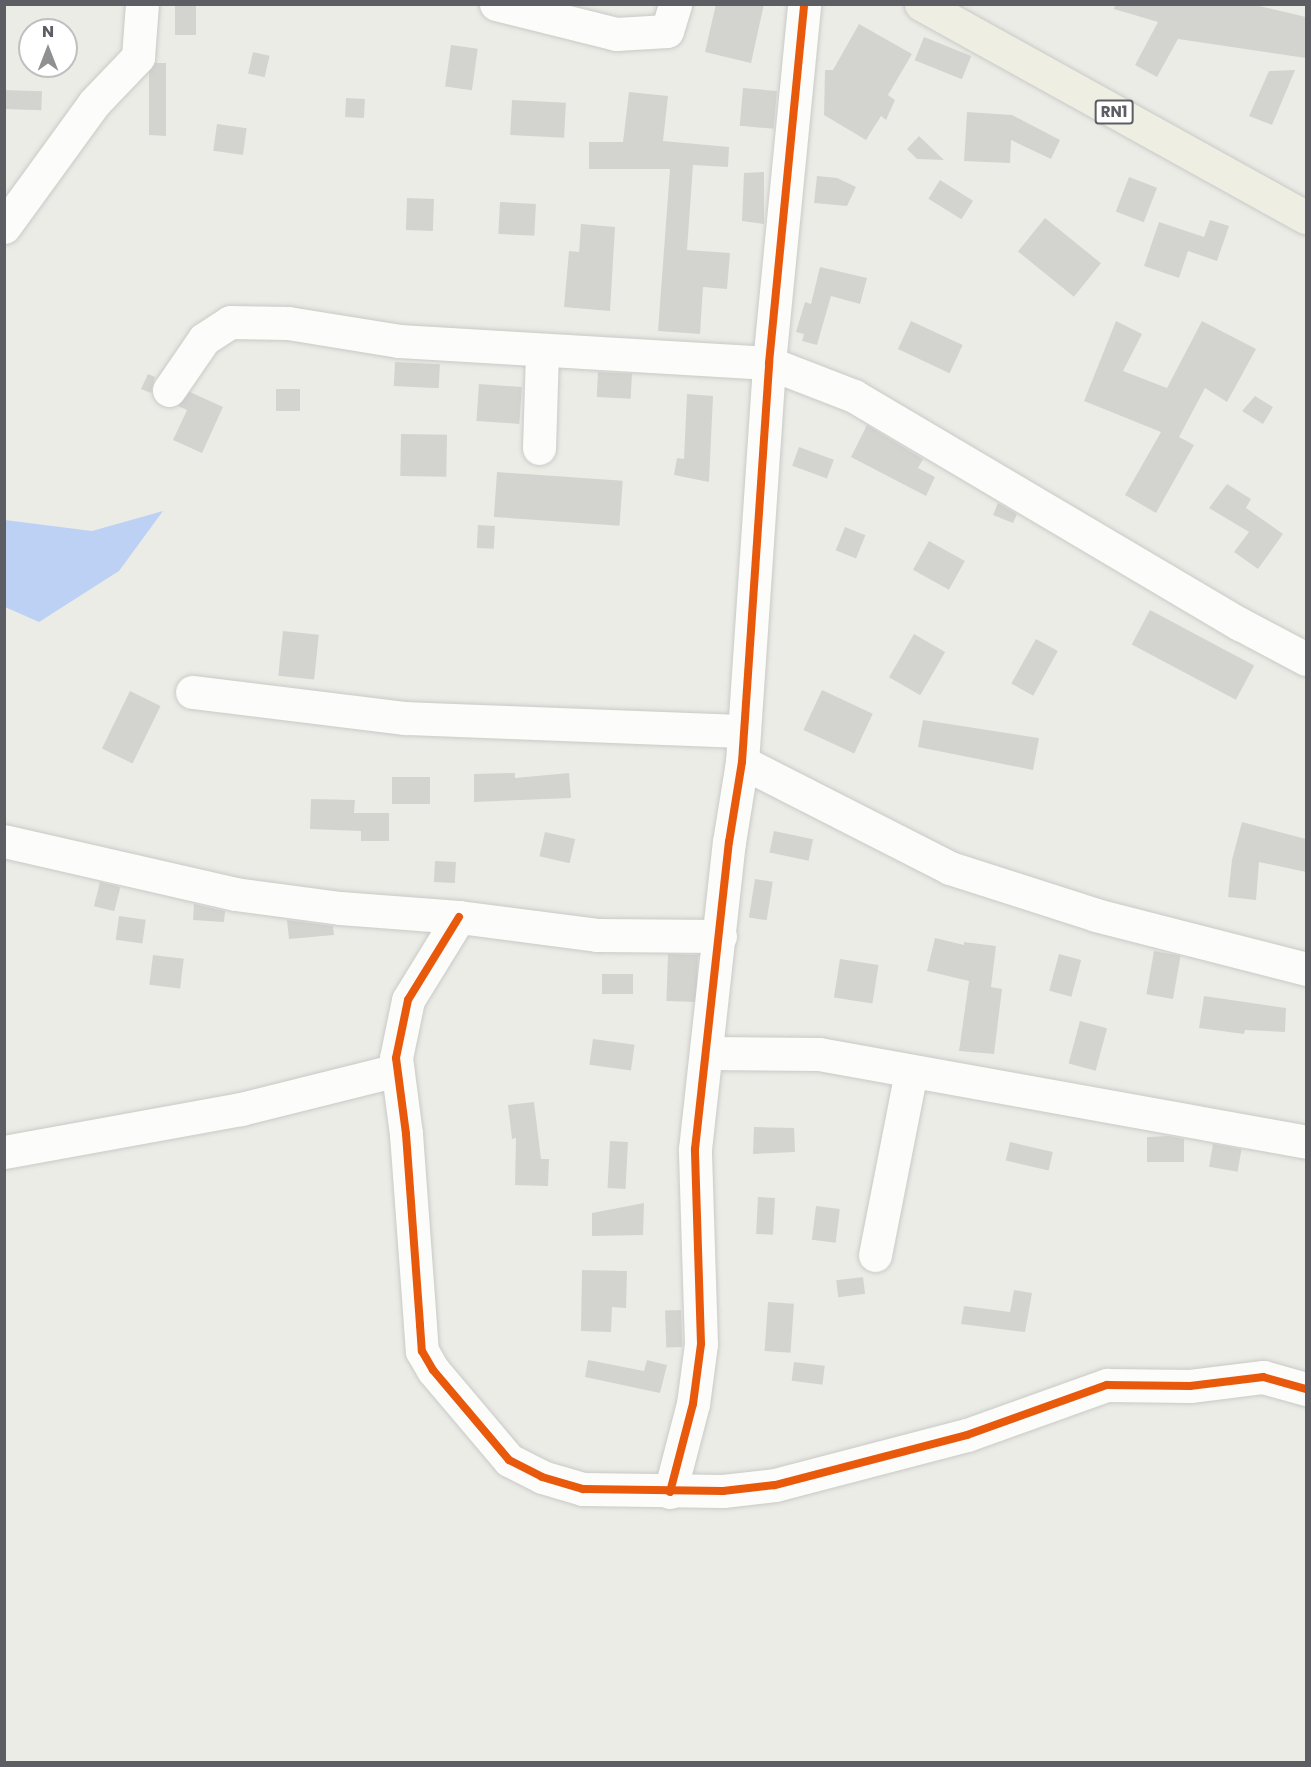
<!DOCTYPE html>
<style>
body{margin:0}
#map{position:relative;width:1311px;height:1767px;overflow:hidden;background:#ecece7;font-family:Poppins,sans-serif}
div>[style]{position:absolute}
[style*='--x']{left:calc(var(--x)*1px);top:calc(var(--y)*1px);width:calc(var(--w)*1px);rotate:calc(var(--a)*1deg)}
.water>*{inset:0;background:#bdd1f4}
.building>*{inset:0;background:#d3d3d0;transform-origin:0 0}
.roads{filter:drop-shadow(0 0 2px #c9c9c7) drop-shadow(0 0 2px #c9c9c7)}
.minor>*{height:33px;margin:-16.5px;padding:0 16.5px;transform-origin:16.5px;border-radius:16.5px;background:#fcfcfb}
.highway>*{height:33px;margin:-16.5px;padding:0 16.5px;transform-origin:16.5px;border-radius:16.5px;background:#eeeee2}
.cycleway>*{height:8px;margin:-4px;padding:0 4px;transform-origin:4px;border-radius:4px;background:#e8590c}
span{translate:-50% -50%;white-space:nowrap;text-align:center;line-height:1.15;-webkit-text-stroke:4.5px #fff;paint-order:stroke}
.shield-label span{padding:2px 4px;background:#fff;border:2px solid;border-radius:4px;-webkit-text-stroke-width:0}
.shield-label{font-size:15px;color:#5d5e64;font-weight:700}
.frame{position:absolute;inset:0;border:6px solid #5d5e64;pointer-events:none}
.north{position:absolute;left:18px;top:18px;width:60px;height:60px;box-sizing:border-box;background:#fff;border:2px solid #bebfc1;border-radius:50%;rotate:0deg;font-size:16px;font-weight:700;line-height:24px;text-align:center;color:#5d5e64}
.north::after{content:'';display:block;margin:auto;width:21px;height:27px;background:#8f9092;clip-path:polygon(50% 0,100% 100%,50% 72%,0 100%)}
</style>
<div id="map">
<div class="water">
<i style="clip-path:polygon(163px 511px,119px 571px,39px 622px,5px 607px,5px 520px,92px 531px)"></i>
</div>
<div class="building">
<i style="left:175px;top:4px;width:21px;height:31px"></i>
<i style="clip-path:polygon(716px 4px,764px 4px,751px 63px,705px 52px)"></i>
<i style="clip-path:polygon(1115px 4px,1251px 4px,1306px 17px,1306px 58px,1178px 39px,1157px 77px,1135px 65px,1158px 22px,1114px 9px)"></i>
<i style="clip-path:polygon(859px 24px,912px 54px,888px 95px,895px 100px,886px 120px,881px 116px,866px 140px,824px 115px,825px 70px,833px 70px)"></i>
<i style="left:924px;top:37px;width:51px;height:25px;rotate:22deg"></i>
<i style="left:451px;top:45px;width:27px;height:42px;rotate:8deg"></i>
<i style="left:253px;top:52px;width:17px;height:22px;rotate:13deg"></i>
<i style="clip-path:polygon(155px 63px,166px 63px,166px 136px,149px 135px,149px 72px)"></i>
<i style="clip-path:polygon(1295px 70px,1272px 125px,1249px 116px,1269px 71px)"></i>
<i style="left:743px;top:88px;width:34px;height:38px;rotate:5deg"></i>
<i style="left:4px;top:90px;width:38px;height:19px;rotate:2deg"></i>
<i style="clip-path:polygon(629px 92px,668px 96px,663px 141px,729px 147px,728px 167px,693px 165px,687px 250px,730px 253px,727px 289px,703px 287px,700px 334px,658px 331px,670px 169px,589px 169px,589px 142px,623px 142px)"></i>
<i style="left:346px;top:98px;width:19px;height:19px;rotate:3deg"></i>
<i style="left:512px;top:100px;width:54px;height:35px;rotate:3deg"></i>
<i style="clip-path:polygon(967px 112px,1012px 115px,1060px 140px,1051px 159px,1011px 140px,1010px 163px,964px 161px)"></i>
<i style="left:217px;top:124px;width:30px;height:27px;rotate:8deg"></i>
<i style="clip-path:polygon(919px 136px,944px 160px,917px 159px,907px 149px)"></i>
<i style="clip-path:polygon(764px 172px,764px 224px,742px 221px,744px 173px)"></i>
<i style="clip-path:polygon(817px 176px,837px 178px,856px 187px,847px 206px,814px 203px)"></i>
<i style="left:1129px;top:177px;width:30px;height:37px;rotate:21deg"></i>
<i style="left:940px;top:180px;width:39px;height:22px;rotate:32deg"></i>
<i style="left:407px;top:198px;width:27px;height:32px;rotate:2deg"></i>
<i style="left:500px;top:202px;width:36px;height:32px;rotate:3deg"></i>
<i style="left:1045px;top:218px;width:72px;height:43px;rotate:39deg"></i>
<i style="clip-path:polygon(1210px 220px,1229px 226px,1217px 261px,1188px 251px,1179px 278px,1144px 266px,1159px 222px,1204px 237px)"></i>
<i style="clip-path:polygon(581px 224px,615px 227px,610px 311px,564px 307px,569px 251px,579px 252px)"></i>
<i style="clip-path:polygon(820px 267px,867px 278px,860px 304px,831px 296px,817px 345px,802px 341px,804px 334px,796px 332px,805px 302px,811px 304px)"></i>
<i style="left:911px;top:321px;width:57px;height:31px;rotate:25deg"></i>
<i style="clip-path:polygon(1116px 321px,1142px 334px,1123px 371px,1167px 388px,1202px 321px,1256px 349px,1227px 402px,1205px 388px,1179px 437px,1194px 445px,1156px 513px,1125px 495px,1161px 432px,1084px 401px)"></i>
<i style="left:395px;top:362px;width:45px;height:24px;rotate:3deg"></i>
<i style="left:598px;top:372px;width:34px;height:25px;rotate:3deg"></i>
<i style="clip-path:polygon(148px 374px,155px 377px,151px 393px,141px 389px)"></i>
<i style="left:479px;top:384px;width:43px;height:37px;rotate:4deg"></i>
<i style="left:276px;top:389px;width:24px;height:22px"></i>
<i style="clip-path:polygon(190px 392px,223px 407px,202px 453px,173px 440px,187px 410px,178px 406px)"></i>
<i style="clip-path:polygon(687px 394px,713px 396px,709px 482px,674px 475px,677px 458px,684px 459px)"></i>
<i style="clip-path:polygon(1255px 396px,1273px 407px,1263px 424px,1242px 411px)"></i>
<i style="clip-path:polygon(867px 425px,923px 459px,918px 468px,935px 477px,926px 496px,851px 457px)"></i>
<i style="left:401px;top:434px;width:46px;height:42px;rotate:1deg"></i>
<i style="left:799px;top:447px;width:37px;height:20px;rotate:20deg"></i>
<i style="left:497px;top:472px;width:126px;height:45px;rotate:4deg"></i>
<i style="clip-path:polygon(1227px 484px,1251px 499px,1246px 508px,1283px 534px,1258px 569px,1234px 552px,1249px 532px,1209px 508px)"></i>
<i style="clip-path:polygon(998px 503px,1017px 514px,1013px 523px,993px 515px)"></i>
<i style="left:478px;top:525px;width:17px;height:23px;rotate:3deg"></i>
<i style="left:845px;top:527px;width:22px;height:25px;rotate:22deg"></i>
<i style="left:929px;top:541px;width:41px;height:33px;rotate:29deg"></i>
<i style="left:1150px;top:610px;width:118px;height:39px;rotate:28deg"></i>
<i style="left:283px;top:631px;width:36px;height:45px;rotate:6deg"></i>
<i style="left:914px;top:634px;width:36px;height:50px;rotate:30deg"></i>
<i style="left:1036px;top:639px;width:25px;height:51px;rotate:29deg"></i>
<i style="left:822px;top:690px;width:56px;height:44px;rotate:25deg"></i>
<i style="left:130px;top:691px;width:34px;height:64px;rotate:26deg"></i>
<i style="clip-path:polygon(923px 720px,1039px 738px,1033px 770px,918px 747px)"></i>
<i style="clip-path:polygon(515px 773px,515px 778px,569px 773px,571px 798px,474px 802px,474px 774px)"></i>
<i style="left:392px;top:777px;width:38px;height:27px"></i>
<i style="clip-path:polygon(311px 799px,355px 800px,354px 813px,389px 813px,389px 841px,361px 841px,361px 831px,310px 829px)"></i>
<i style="clip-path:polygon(1242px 822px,1306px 839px,1306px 872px,1259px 862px,1256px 900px,1228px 897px,1232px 860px)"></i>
<i style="left:774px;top:831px;width:40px;height:22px;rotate:12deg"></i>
<i style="left:545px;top:832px;width:31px;height:25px;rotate:13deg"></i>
<i style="left:435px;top:861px;width:21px;height:21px;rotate:3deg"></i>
<i style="left:755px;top:879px;width:18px;height:39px;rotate:9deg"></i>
<i style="left:100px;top:882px;width:21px;height:25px;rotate:14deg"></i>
<i style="clip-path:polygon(194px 904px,225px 911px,224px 922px,193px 920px)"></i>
<i style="left:119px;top:916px;width:27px;height:24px;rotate:8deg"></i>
<i style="clip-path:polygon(287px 920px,333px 926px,334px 935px,289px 939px)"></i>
<i style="clip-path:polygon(935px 938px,964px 945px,964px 942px,996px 946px,991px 987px,1002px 989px,994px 1054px,959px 1051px,969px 981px,927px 971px)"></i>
<i style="left:1154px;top:951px;width:27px;height:44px;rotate:10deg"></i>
<i style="left:668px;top:954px;width:30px;height:47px;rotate:2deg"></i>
<i style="left:1059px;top:954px;width:23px;height:38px;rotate:15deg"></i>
<i style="left:153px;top:955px;width:31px;height:30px;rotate:7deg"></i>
<i style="left:840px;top:959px;width:39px;height:39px;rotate:9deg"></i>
<i style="left:633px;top:974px;width:20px;height:31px;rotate:90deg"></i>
<i style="clip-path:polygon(1204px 996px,1286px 1008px,1285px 1032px,1245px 1030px,1244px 1034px,1199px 1028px)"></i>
<i style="left:1080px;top:1021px;width:28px;height:44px;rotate:15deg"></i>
<i style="left:593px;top:1039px;width:42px;height:26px;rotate:8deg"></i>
<i style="clip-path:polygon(534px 1102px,541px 1159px,549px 1159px,548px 1186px,515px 1185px,516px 1138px,512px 1139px,508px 1105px)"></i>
<i style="clip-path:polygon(754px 1127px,794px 1128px,795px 1152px,753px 1154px)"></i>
<i style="clip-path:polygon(1169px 1136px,1184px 1139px,1184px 1162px,1147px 1162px,1147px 1137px)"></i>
<i style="left:610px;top:1141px;width:18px;height:47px;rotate:3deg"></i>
<i style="left:1010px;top:1142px;width:44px;height:19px;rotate:13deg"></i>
<i style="left:1213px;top:1144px;width:29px;height:23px;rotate:10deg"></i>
<i style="left:758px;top:1197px;width:17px;height:37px;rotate:3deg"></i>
<i style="clip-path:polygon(644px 1203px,643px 1235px,592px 1236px,592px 1213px)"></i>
<i style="left:816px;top:1206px;width:24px;height:34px;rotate:7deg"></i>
<i style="clip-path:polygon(582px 1270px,627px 1271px,626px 1308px,612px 1307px,611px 1332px,581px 1331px)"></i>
<i style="left:863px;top:1277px;width:17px;height:27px;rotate:83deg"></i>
<i style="clip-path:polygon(1014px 1290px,1032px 1293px,1025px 1332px,961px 1324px,964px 1306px,1010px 1312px)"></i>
<i style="left:768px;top:1302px;width:26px;height:49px;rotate:4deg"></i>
<i style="left:681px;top:1310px;width:37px;height:16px;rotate:88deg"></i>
<i style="clip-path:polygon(588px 1360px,644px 1371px,647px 1360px,667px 1365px,660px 1393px,585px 1377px)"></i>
<i style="left:794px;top:1362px;width:31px;height:19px;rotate:7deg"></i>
</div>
<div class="roads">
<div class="minor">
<i style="--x:496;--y:4;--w:124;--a:14"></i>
<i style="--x:616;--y:34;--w:51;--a:-3.4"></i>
<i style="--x:667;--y:31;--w:28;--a:-73"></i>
<i style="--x:4;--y:227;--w:153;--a:-54"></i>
<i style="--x:94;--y:103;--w:64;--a:-46.3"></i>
<i style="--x:138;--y:57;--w:53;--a:-85.7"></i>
<i style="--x:169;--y:390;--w:62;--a:-55.5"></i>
<i style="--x:204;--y:339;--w:31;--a:-33"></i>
<i style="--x:230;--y:322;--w:58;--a:1"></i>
<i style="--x:288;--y:323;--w:112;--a:9.2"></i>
<i style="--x:399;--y:341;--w:371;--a:3.4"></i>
<i style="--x:769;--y:363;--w:91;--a:21.2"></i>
<i style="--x:854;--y:396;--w:448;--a:30.6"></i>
<i style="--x:1240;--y:624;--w:75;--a:27.9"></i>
<i style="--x:539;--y:448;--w:98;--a:-88.2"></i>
<i style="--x:192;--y:692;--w:215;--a:7"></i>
<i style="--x:405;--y:718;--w:339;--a:2.2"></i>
<i style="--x:742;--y:762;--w:233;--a:27"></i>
<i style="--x:950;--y:868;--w:153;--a:17.8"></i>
<i style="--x:1096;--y:915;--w:217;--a:14.4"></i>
<i style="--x:4;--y:841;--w:237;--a:12.9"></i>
<i style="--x:235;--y:894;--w:106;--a:7.6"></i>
<i style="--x:340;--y:908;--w:119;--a:4.3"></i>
<i style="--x:459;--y:917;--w:139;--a:7.4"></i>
<i style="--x:597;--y:935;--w:123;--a:0.5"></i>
<i style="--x:459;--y:917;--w:97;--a:121.6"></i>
<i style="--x:408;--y:1000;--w:59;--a:101.7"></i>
<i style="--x:396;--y:1058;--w:77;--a:82.5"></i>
<i style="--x:406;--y:1134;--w:192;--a:85.8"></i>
<i style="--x:420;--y:1325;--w:26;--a:86"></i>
<i style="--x:422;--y:1351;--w:22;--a:60"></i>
<i style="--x:433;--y:1370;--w:118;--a:49.8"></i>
<i style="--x:509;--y:1460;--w:37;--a:27"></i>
<i style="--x:542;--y:1477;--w:43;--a:16.3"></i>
<i style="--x:583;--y:1489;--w:140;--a:0.8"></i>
<i style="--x:723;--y:1491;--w:52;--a:-6.6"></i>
<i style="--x:775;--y:1485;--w:198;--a:-14.6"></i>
<i style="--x:967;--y:1435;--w:149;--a:-19.7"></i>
<i style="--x:1107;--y:1385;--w:83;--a:0.7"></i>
<i style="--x:1190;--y:1386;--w:74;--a:-7"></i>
<i style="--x:1263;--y:1377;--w:45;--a:15.6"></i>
<i style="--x:708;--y:1053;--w:111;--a:0.5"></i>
<i style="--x:819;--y:1054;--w:495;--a:10.2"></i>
<i style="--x:4;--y:1152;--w:241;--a:-10.3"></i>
<i style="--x:241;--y:1109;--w:161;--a:-14"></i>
<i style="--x:875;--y:1255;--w:187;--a:-78.9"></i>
<i style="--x:670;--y:1492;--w:91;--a:-75.4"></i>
<i style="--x:693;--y:1404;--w:61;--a:-82.4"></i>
<i style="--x:701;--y:1344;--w:195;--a:-91.8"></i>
<i style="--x:695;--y:1149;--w:309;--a:-83.7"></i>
<i style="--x:729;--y:842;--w:81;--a:-80.8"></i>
<i style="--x:742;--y:762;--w:400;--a:-86.1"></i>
<i style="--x:769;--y:363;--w:361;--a:-84.4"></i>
</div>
<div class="highway">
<i style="--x:921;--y:4;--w:440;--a:29"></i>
</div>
</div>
<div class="cycleway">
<i style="--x:459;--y:917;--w:97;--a:121.6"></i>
<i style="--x:408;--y:1000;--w:59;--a:101.7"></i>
<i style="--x:396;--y:1058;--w:77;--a:82.5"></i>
<i style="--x:406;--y:1134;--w:192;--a:85.8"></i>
<i style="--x:420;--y:1325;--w:26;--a:86"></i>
<i style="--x:422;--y:1351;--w:22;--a:60"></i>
<i style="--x:433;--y:1370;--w:118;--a:49.8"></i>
<i style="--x:509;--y:1460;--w:37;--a:27"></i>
<i style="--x:542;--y:1477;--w:43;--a:16.3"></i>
<i style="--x:583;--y:1489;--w:140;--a:0.8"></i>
<i style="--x:723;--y:1491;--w:52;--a:-6.6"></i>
<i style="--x:775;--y:1485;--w:198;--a:-14.6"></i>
<i style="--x:967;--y:1435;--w:149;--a:-19.7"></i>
<i style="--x:1107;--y:1385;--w:83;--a:0.7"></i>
<i style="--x:1190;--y:1386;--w:74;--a:-7"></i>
<i style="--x:1263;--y:1377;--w:45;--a:15.6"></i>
<i style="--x:670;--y:1492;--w:91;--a:-75.4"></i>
<i style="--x:693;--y:1404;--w:61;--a:-82.4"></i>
<i style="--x:701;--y:1344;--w:195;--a:-91.8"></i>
<i style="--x:695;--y:1149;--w:309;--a:-83.7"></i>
<i style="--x:729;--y:842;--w:81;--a:-80.8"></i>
<i style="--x:742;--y:762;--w:400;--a:-86.1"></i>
<i style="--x:769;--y:363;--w:361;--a:-84.4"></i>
</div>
<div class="shield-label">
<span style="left:1114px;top:112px">RN1</span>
</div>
<div class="frame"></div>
<div class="north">N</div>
</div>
